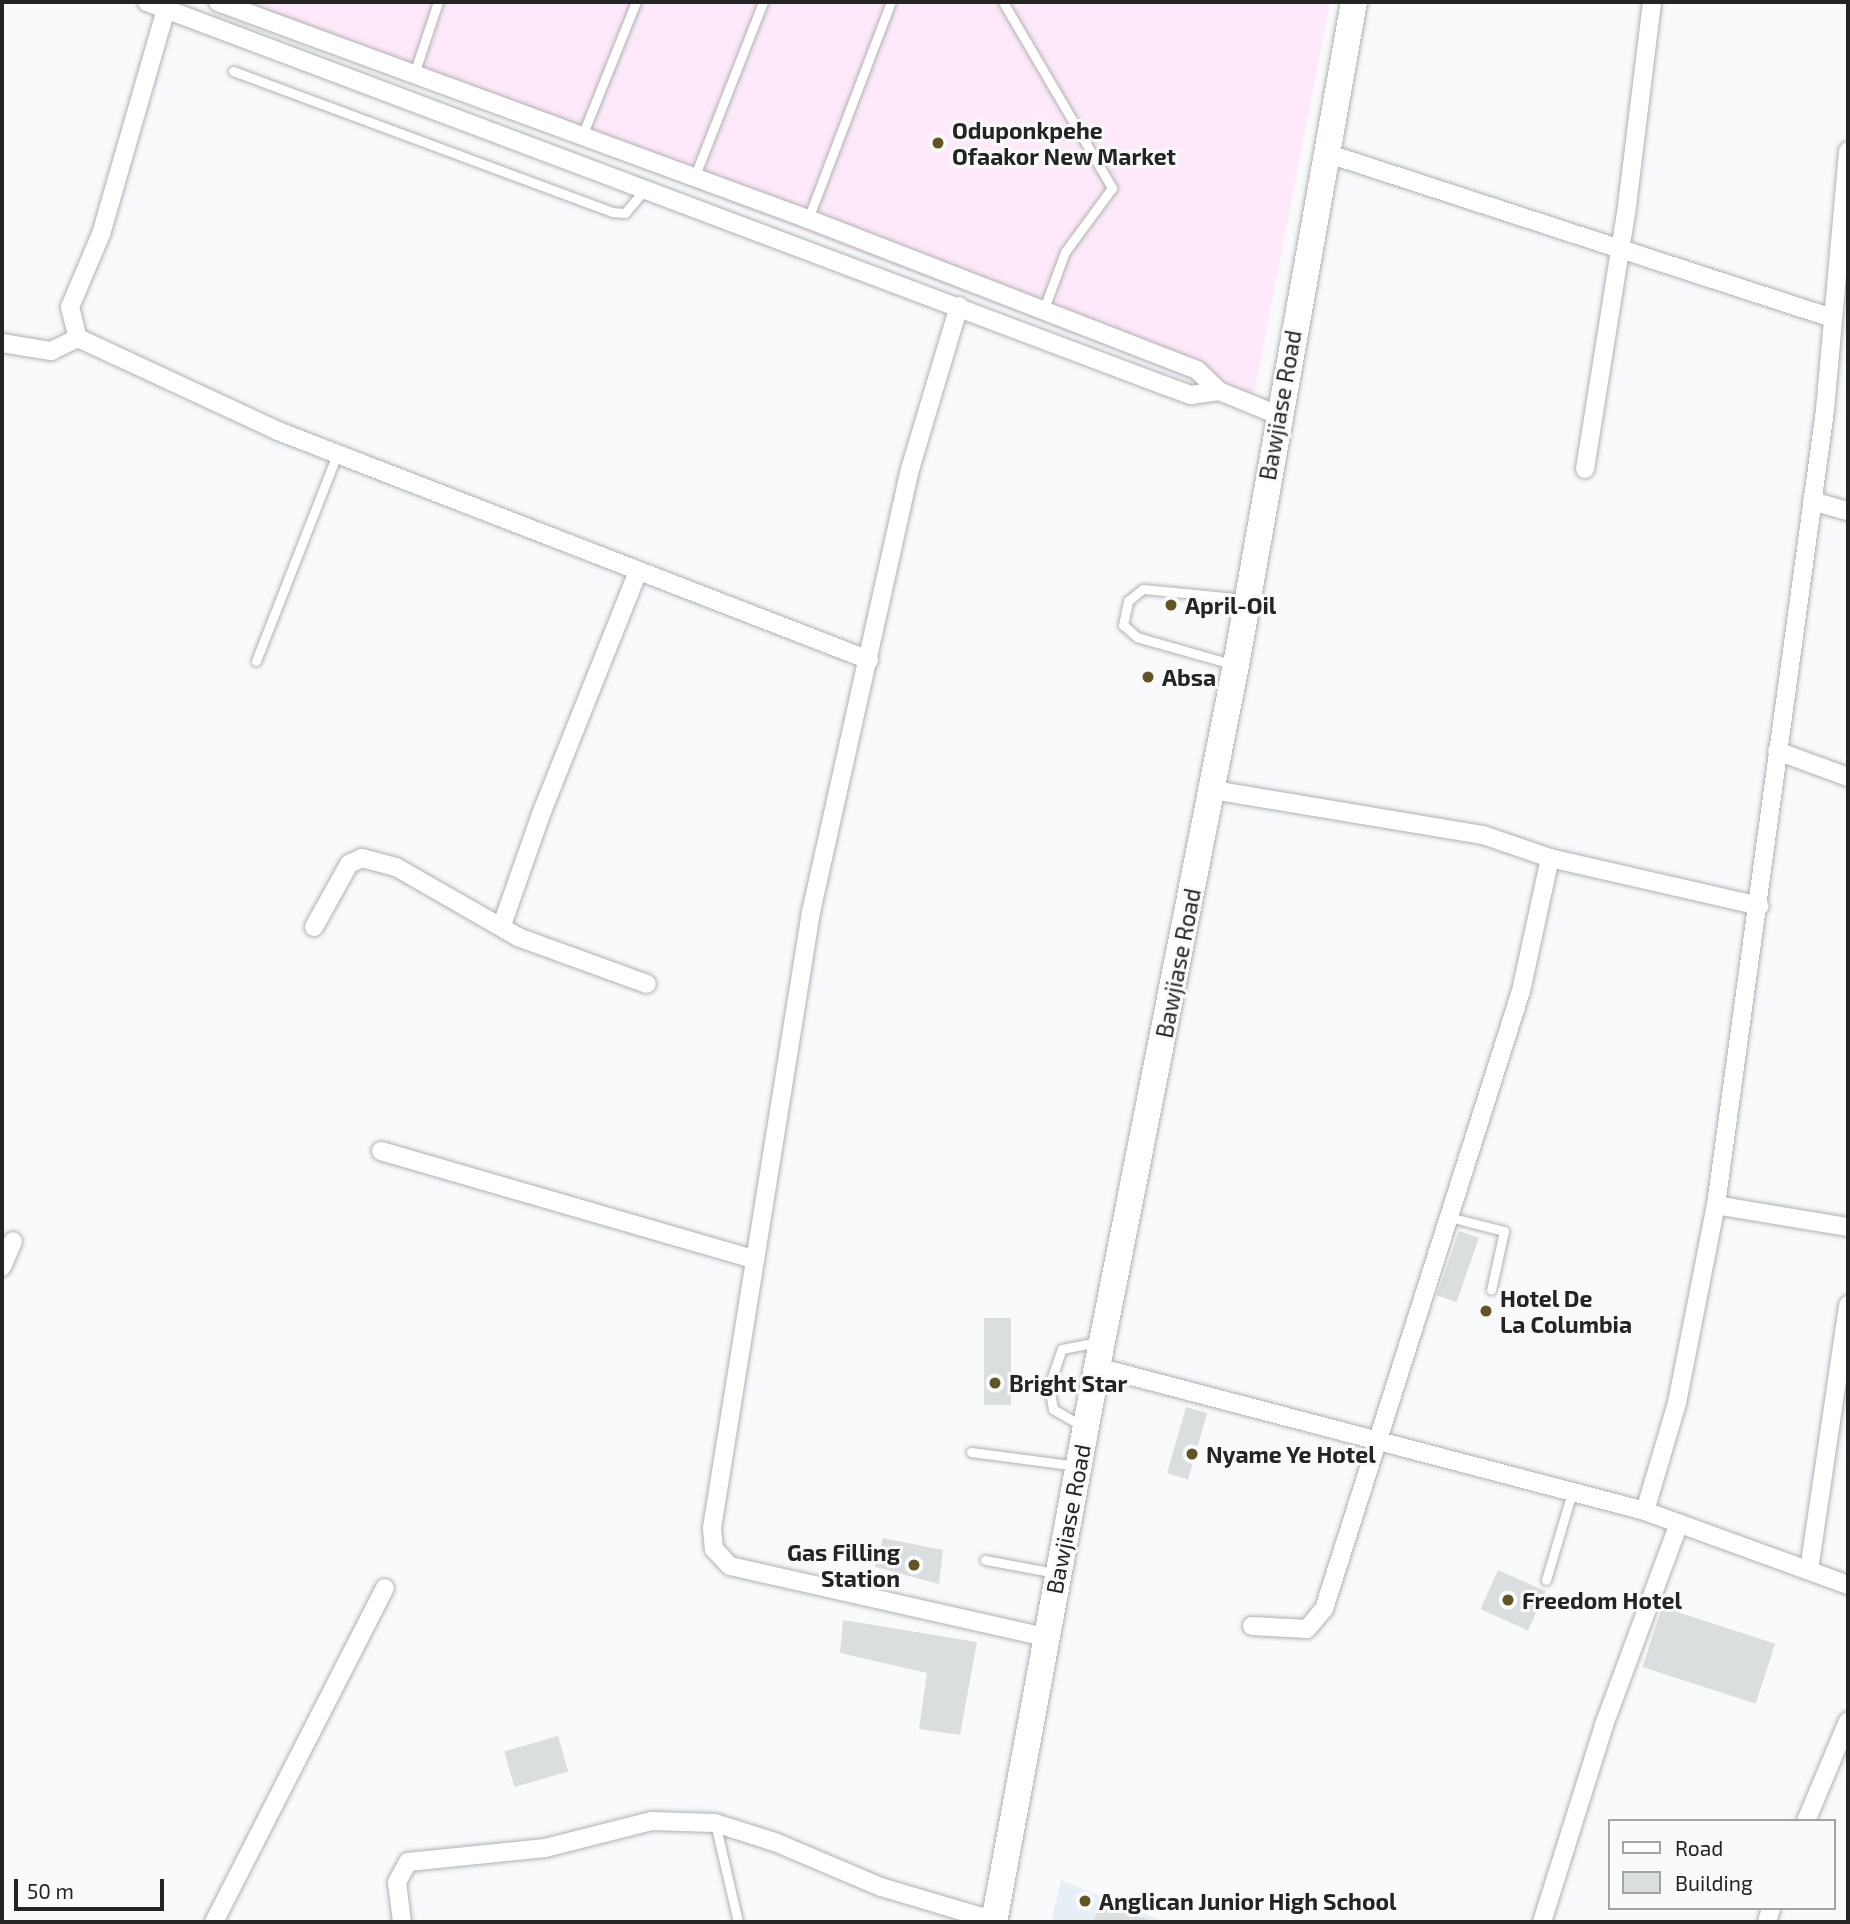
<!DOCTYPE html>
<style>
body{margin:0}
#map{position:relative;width:1850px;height:1924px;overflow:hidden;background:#f8fafc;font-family:"Exo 2",sans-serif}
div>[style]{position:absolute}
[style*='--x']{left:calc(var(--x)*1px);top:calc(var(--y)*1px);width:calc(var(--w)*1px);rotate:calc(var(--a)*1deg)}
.commercial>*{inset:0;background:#fde9f9}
.built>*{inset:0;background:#e6eff5}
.building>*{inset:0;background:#dbdedf;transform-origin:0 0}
.roads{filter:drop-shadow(0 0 2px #afb2b3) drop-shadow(0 0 2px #afb2b3)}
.service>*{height:9px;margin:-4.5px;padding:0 4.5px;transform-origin:4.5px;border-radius:4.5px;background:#fff}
.minor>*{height:18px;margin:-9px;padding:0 9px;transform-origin:9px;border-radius:9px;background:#fff}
.primary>*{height:26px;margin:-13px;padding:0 13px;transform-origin:13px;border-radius:13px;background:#fff}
.dots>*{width:19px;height:19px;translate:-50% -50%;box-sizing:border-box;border:4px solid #f8fafc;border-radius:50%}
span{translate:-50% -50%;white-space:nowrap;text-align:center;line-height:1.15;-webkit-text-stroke:6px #f8fafc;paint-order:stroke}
.poi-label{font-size:23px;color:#242425;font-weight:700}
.left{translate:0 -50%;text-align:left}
.right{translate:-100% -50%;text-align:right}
.street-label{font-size:23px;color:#242425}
.frame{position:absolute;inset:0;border:4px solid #242425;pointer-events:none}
.legend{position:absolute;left:1608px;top:1819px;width:228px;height:91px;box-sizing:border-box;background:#f8fafc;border:2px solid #a3a4a6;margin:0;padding:9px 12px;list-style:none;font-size:21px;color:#242425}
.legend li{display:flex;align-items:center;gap:14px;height:35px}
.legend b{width:35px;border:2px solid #a3a4a6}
.scale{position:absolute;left:14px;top:1879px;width:150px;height:32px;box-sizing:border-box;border:4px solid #242425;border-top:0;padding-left:9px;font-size:21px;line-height:24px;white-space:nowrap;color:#242425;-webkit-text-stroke:5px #f8fafc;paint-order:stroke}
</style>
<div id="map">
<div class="commercial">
<i style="clip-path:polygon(209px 2px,1330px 2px,1252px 403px)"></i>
</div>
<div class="built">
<i style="clip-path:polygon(1061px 1880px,1165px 1922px,1051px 1922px)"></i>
</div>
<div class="building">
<i style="left:1459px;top:1231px;width:21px;height:68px;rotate:19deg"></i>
<i style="left:984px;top:1318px;width:27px;height:87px"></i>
<i style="left:1186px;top:1407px;width:22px;height:69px;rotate:16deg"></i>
<i style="clip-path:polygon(883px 1538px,943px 1550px,939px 1584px,875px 1567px)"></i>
<i style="left:1498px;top:1570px;width:52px;height:43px;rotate:24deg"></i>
<i style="left:1662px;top:1607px;width:119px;height:63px;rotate:18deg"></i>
<i style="clip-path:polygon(843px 1620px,977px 1642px,960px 1735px,919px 1729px,927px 1673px,840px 1653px)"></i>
<i style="left:558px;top:1736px;width:37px;height:56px;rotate:74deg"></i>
<i style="clip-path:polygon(1099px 1903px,1147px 1919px,1147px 1922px,1094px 1922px)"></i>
</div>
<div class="roads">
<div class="service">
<i style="--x:1003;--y:2;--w:216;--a:59.6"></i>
<i style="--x:1112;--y:188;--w:79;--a:126.3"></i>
<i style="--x:1065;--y:252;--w:63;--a:110.4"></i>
<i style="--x:233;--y:71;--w:404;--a:20.4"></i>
<i style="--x:612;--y:212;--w:13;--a:4"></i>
<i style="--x:625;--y:213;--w:31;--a:-50"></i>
<i style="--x:414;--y:74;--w:76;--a:-71.6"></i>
<i style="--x:582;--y:136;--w:144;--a:-68.1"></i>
<i style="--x:694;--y:178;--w:189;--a:-68.6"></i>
<i style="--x:808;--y:219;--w:232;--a:-69.1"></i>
<i style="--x:256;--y:661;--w:222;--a:-68.6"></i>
<i style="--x:1235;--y:665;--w:102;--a:-164.1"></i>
<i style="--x:1137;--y:637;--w:18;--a:-139"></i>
<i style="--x:1123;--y:625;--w:25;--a:-78"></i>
<i style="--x:1128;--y:601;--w:19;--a:-39"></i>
<i style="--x:1143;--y:589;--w:103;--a:5.5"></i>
<i style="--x:1449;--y:1217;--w:57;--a:14.3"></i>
<i style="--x:1504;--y:1231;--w:60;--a:102.4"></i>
<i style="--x:1084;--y:1427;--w:36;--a:-150"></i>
<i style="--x:1053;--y:1409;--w:23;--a:-100"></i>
<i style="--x:1049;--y:1386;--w:39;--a:-71"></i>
<i style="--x:1062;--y:1349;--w:37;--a:-11"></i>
<i style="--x:971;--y:1452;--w:107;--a:7.5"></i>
<i style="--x:985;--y:1560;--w:72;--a:10.4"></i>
<i style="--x:1546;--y:1580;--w:92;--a:-73.5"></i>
<i style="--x:715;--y:1823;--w:102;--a:76.9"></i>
</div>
<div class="minor">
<i style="--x:147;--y:2;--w:1089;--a:20.65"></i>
<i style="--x:1166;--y:386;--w:27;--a:20"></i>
<i style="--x:1191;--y:395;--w:28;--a:-8"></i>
<i style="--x:218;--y:2;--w:629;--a:20.19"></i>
<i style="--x:808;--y:219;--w:417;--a:21.2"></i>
<i style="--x:1197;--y:370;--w:30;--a:44"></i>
<i style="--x:1219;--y:391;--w:64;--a:22.1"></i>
<i style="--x:166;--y:9;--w:234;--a:106.1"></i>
<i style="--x:101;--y:234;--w:79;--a:113"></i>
<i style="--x:70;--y:307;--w:32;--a:76"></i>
<i style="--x:78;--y:338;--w:221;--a:24.9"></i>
<i style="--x:278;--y:431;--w:634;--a:21.18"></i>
<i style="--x:1326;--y:153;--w:532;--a:18.06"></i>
<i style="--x:959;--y:306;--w:170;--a:106.7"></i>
<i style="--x:910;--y:469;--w:454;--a:102.6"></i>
<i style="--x:811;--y:912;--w:624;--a:99.13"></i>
<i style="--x:712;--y:1528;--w:21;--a:85"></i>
<i style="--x:714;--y:1549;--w:23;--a:47"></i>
<i style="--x:730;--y:1566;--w:323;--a:12.7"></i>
<i style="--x:2;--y:343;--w:50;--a:9.3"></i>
<i style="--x:51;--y:351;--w:30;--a:-26"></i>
<i style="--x:1585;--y:469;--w:266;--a:-80.9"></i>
<i style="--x:1627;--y:206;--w:206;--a:-83"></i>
<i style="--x:1812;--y:501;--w:37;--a:16"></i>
<i style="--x:1777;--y:751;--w:76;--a:20.1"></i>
<i style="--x:1213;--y:790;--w:274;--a:9.5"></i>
<i style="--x:1483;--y:835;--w:71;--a:18.9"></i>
<i style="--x:1550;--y:858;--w:215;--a:12.9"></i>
<i style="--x:502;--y:925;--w:118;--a:-70.6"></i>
<i style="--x:541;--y:814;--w:261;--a:-68.2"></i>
<i style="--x:314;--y:927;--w:72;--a:-60.9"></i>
<i style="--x:349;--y:864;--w:14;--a:-25"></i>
<i style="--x:362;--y:858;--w:35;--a:15"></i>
<i style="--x:396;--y:867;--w:141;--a:29.8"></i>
<i style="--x:518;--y:937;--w:137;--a:20"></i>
<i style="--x:381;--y:1151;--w:387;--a:16.2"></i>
<i style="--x:1716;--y:1205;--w:134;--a:9.5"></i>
<i style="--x:2;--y:1267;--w:28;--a:-67"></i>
<i style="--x:1097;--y:1367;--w:567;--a:14.72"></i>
<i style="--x:1645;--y:1511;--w:216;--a:20"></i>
<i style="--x:1645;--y:1511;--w:113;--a:-73.5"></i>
<i style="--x:1677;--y:1403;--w:202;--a:-78.9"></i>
<i style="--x:1716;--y:1205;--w:802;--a:-82.19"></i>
<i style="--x:1825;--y:410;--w:260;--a:-84.9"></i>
<i style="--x:1809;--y:1570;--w:268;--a:-81.6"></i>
<i style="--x:1252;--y:1626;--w:55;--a:3.1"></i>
<i style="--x:1307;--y:1629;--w:26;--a:-50"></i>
<i style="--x:1324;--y:1609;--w:649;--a:-72.32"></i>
<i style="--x:1521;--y:991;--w:136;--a:-77.7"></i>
<i style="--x:1806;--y:1821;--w:108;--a:-67.2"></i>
<i style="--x:214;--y:1922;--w:375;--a:-62.9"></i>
<i style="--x:402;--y:1922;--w:40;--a:-97.1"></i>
<i style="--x:397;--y:1882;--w:23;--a:-61"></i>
<i style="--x:408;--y:1862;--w:138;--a:-5.8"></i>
<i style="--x:545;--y:1848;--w:110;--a:-14.2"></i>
<i style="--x:652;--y:1821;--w:63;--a:1.8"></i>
<i style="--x:715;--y:1823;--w:63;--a:17.6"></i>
<i style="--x:775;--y:1842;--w:115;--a:23"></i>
<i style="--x:881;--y:1887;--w:119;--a:16.6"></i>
<i style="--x:1542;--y:1922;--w:207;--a:-72.5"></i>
<i style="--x:1604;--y:1725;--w:215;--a:-69.6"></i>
<i style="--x:1767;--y:1922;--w:15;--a:-74"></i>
</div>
<div class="primary">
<i style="--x:994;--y:1922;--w:564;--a:-79.49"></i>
<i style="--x:1097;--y:1367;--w:716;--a:-78.8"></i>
<i style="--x:1236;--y:665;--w:673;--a:-79.91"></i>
</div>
</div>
<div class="dots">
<i style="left:938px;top:143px;background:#625522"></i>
<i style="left:1171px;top:605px;background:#625522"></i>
<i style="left:1148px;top:677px;background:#625522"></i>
<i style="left:1486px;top:1311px;background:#625522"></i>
<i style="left:995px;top:1383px;background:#625522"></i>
<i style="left:1192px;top:1454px;background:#625522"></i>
<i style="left:914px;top:1565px;background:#625522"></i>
<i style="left:1508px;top:1600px;background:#625522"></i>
<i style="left:1085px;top:1901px;background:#625522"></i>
</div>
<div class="poi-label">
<span class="left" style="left:952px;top:143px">Oduponkpehe<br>Ofaakor New Market</span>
<span class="left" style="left:1185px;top:605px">April-Oil</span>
<span class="left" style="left:1162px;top:677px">Absa</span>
<span class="left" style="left:1500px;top:1311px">Hotel De<br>La Columbia</span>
<span class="left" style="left:1009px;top:1383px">Bright Star</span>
<span class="left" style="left:1206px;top:1454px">Nyame Ye Hotel</span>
<span class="right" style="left:900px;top:1565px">Gas Filling<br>Station</span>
<span class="left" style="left:1522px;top:1600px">Freedom Hotel</span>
<span class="left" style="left:1099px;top:1901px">Anglican Junior High School</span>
</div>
<div class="street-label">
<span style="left:1280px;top:405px;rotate:-80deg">Bawjiase Road</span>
<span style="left:1178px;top:963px;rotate:-79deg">Bawjiase Road</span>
<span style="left:1068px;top:1519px;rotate:-79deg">Bawjiase Road</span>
</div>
<div class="frame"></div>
<ul class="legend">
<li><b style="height:9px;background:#fff"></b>Road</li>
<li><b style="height:19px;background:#dbdedf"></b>Building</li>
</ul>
<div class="scale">50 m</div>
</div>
